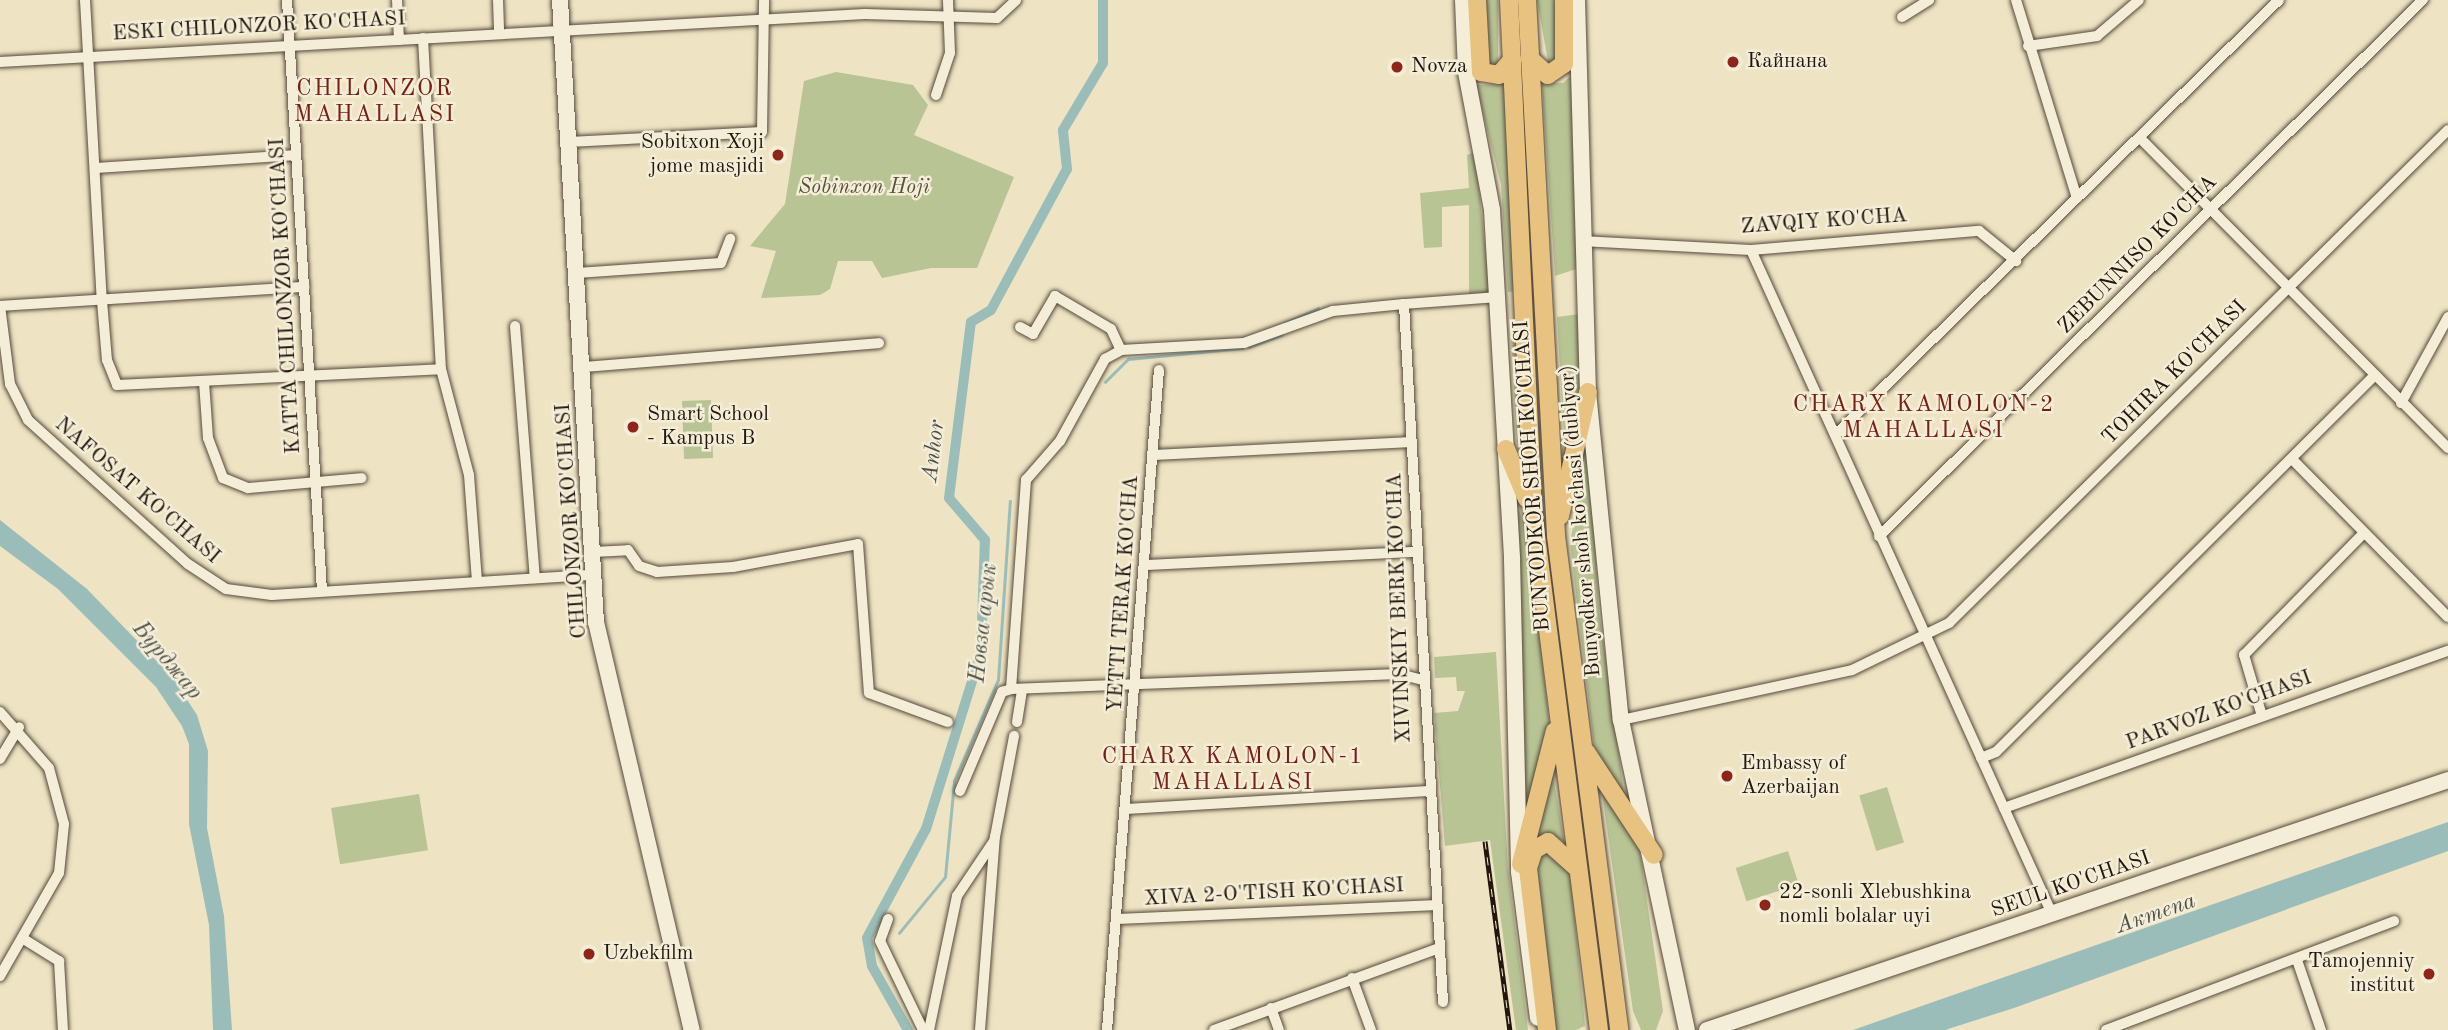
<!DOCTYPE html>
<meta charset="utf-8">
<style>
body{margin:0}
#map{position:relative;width:2448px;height:1030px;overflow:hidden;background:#eee3c2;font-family:"Old Standard TT",serif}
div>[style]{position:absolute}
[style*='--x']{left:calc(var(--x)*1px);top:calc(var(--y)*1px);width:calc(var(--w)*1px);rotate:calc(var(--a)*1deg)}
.green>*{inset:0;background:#b8c494;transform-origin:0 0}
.water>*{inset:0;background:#9bbdba}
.stream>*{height:2.5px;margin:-1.25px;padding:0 1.25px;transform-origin:1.25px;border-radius:1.25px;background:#9bbdba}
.canal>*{height:10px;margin:-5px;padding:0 5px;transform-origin:5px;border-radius:5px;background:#9bbdba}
.roads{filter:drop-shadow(0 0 2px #55493b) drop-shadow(0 0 2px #55493b)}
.street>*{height:10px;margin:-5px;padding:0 5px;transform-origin:5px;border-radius:5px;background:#f4edd7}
.secondary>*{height:16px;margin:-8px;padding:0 8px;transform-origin:8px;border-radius:8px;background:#f4edd7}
.primary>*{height:18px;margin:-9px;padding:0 9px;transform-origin:9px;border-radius:9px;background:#e7c281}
.rail>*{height:5px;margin-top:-2.5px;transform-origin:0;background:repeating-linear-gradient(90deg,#f4edd7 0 8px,#22160e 0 16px);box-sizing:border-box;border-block:2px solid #22160e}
.dots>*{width:19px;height:19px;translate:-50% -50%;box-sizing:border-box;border:4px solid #f4edd7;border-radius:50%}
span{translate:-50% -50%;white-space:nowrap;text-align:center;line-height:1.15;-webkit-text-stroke:5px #f4edd7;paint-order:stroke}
.street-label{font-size:21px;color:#22160e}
.poi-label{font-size:21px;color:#22160e}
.left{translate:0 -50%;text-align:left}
.right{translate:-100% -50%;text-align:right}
.park-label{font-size:21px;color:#56533d;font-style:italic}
.neighbourhood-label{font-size:23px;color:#7a1f14;letter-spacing:2px}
.water-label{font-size:23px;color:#4c504a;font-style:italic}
</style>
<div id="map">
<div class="green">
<i style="clip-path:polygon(1483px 0,1498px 0,1498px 67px,1486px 68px)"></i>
<i style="clip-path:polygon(1537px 0,1554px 0,1558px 58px,1549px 67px)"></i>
<i style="clip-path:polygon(836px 72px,913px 85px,928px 105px,914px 135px,1014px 177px,977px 268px,931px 268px,882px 278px,872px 261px,838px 261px,830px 289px,820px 295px,761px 298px,776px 251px,750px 246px,785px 204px,804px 81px)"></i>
<i style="clip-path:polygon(1575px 72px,1579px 268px,1555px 276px,1542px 83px,1563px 83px)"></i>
<i style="clip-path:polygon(1505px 84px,1515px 291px,1508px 292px,1501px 185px,1476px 85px)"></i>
<i style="clip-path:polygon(1475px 152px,1490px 294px,1469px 295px,1469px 205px,1442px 207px,1442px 247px,1424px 248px,1420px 193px,1469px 188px,1467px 155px)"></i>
<i style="clip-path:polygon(1580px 314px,1584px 373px,1566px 471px,1557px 317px)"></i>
<i style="clip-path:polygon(1511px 338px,1518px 338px,1527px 473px,1517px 441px)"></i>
<i style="left:711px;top:400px;width:58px;height:29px;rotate:88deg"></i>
<i style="clip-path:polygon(1589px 439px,1599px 611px,1625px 800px,1594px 746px,1570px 543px)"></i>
<i style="clip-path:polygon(1516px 504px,1529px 535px,1550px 729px,1526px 825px)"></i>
<i style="clip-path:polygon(1496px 652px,1508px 870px,1528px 1030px,1516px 1030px,1490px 840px,1445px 846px,1434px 713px,1458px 711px,1465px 691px,1457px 691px,1456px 677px,1435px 678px,1434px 657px)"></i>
<i style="clip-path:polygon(1552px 769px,1564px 841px,1549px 836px,1533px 841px)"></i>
<i style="clip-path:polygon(1601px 786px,1639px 846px,1663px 1011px,1656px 1030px,1641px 1030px,1633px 1011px)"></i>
<i style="left:1887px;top:787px;width:58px;height:29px;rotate:73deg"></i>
<i style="left:419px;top:794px;width:57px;height:89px;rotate:81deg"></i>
<i style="clip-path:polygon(1544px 850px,1570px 869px,1585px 1026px,1576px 1030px,1552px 1030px,1531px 878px)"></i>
<i style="left:1788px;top:851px;width:35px;height:55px;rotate:72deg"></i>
</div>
<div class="water">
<i style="clip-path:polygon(0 520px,87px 589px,173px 678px,197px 715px,208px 751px,207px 828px,224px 916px,232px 1030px,213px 1030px,209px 925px,189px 824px,189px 744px,182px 726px,156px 687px,58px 589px,0 546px)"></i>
<i style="clip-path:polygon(2448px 822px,2448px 851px,2014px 1008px,1945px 1030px,1853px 1030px)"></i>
</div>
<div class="stream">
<i style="--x:1285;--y:323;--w:36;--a:-24"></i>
<i style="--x:1249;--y:347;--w:35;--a:-20"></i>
<i style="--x:1105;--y:382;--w:33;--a:-45"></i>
<i style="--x:1128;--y:359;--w:115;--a:-5.5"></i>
<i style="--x:899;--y:933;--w:72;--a:-50.6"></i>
<i style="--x:945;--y:877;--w:96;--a:-84.6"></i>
<i style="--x:954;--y:781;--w:110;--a:-66.5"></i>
<i style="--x:998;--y:680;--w:179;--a:-86.2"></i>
</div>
<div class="canal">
<i style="--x:908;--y:1030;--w:73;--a:-119.4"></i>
<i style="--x:872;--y:966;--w:28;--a:-100"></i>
<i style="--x:867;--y:938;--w:124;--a:-61.6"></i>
<i style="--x:926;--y:829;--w:185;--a:-72.7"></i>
<i style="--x:981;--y:652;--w:112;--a:-88"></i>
<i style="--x:985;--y:540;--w:55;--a:-130.6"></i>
<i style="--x:949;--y:498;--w:177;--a:-82.9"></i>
<i style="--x:971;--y:322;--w:23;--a:-31"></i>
<i style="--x:991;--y:310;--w:160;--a:-61.7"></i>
<i style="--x:1067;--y:169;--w:39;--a:-96"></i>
<i style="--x:1063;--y:130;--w:78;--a:-59.2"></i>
<i style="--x:1103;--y:63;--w:63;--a:-90"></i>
</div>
<div class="roads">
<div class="street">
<i style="--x:85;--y:0;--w:301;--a:86.8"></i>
<i style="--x:102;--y:301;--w:59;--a:85.2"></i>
<i style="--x:107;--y:360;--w:27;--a:68"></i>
<i style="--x:117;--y:385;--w:324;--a:-2.8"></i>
<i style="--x:287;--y:0;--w:592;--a:86.61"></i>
<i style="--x:397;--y:0;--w:40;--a:87.1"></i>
<i style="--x:498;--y:0;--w:33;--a:88"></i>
<i style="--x:2016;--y:0;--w:207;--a:72.9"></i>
<i style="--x:1902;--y:17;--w:32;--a:-32"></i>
<i style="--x:423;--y:38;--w:331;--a:86.9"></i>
<i style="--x:441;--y:369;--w:110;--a:75.2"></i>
<i style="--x:469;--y:475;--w:106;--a:85.7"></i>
<i style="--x:2028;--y:46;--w:70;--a:-8.2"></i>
<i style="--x:2097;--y:36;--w:55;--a:-40.6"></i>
<i style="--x:0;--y:62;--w:866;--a:-3.18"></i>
<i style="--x:865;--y:14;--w:132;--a:1.7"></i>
<i style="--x:997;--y:18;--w:26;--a:-43"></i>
<i style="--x:936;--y:95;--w:44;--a:-71.6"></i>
<i style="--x:950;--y:53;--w:53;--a:-92.2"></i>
<i style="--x:2140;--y:138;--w:437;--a:45.2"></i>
<i style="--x:569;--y:142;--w:193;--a:-3"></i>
<i style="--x:762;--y:132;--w:132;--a:-89.1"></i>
<i style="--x:97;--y:168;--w:199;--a:-3.7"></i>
<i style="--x:1581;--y:241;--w:170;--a:3"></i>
<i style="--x:1751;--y:250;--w:229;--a:-4.8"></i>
<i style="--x:1979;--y:231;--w:48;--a:39"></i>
<i style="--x:1751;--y:250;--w:729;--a:65.61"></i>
<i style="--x:577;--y:273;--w:144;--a:-4"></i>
<i style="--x:721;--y:263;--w:26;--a:-69"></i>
<i style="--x:0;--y:306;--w:79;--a:82.7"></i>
<i style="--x:10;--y:384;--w:40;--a:63.4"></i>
<i style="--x:28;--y:420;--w:215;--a:42"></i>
<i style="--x:188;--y:564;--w:45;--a:33.3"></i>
<i style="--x:226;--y:589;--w:46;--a:7.4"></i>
<i style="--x:272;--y:595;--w:322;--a:-3.6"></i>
<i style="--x:0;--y:306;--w:305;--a:-3.6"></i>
<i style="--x:515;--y:326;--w:253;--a:85.5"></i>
<i style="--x:1020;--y:327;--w:15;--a:28"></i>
<i style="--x:1033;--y:334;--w:44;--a:-59.9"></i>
<i style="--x:1055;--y:296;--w:65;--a:30.5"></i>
<i style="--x:1111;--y:329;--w:23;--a:65"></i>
<i style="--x:583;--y:367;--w:297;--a:-4.6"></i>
<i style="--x:204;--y:382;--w:56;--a:85.9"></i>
<i style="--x:208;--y:438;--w:43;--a:69.4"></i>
<i style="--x:223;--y:478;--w:27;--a:22"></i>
<i style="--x:248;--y:488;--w:114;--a:-5"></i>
<i style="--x:2401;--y:403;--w:98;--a:-61.3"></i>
<i style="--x:1836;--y:434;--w:620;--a:-44.41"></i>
<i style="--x:1154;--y:455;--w:258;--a:-2.9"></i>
<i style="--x:2292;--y:459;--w:222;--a:45.4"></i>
<i style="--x:1879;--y:536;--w:764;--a:-44.58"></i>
<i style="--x:593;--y:552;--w:35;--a:-3"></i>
<i style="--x:628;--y:550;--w:19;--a:55"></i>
<i style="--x:639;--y:566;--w:19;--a:18"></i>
<i style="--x:657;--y:572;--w:76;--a:-3.8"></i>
<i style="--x:733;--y:567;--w:127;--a:-10.4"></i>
<i style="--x:858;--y:544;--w:149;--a:85.8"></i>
<i style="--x:869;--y:693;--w:84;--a:20.2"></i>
<i style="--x:1147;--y:565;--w:270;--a:-2.8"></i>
<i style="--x:1011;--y:689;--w:388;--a:-2.2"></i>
<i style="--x:1399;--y:674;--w:25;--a:14"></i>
<i style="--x:0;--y:712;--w:74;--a:48.8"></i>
<i style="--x:49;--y:768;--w:58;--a:75"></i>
<i style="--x:64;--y:824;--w:49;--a:95.8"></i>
<i style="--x:59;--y:873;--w:119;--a:119.8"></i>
<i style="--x:2262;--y:716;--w:64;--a:-106.4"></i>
<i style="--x:2244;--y:655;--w:171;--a:-45.5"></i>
<i style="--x:1621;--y:720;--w:236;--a:-12.2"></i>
<i style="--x:1852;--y:670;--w:108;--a:-25.9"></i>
<i style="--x:1949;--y:623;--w:701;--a:-44.65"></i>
<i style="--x:1017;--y:722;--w:30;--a:-81"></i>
<i style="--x:1981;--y:758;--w:16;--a:-22"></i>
<i style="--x:1996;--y:752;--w:533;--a:-44.85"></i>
<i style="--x:0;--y:759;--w:37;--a:-59"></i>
<i style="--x:960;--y:791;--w:108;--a:-67"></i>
<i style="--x:1002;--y:692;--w:9;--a:-18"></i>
<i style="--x:1011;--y:689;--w:210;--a:-85.9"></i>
<i style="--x:1026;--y:480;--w:52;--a:-48.9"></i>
<i style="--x:1060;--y:441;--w:94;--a:-61.2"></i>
<i style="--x:1105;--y:359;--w:18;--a:-29"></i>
<i style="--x:1121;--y:350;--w:123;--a:-3.3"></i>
<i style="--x:1244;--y:343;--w:95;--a:-19.8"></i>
<i style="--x:1333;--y:311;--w:71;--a:-5.6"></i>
<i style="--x:2004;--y:808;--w:471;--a:-19.5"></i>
<i style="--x:1127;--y:809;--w:301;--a:-3.4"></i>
<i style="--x:888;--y:919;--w:23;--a:110"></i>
<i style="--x:880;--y:941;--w:99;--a:64.2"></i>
<i style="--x:1117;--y:919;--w:316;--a:-2.5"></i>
<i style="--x:22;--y:938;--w:44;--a:31.9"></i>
<i style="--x:59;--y:961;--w:69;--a:86.7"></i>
<i style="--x:2297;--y:960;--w:74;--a:71.1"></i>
<i style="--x:1352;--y:978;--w:55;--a:69.9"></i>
<i style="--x:1443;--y:1002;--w:699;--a:-93.2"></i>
<i style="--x:1404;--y:304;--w:93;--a:-4.3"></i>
<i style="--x:1271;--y:1008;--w:23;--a:70"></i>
<i style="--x:929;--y:1030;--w:137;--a:-78.2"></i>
<i style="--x:957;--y:896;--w:66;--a:-56.1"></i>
<i style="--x:980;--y:1030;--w:194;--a:-85.6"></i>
<i style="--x:995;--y:837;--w:103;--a:-79.3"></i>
<i style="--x:1107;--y:1030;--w:662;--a:-85.5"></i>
<i style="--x:1214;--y:1030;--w:237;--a:-20"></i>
<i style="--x:2106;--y:1030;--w:308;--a:-20.7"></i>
</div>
<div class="secondary">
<i style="--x:560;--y:0;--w:623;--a:86.69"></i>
<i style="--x:596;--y:622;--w:419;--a:76.8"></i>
<i style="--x:1463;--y:0;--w:72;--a:87.6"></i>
<i style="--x:1466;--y:72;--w:140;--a:79.3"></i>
<i style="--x:1492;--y:210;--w:350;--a:86.7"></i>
<i style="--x:1512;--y:559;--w:313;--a:88.7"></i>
<i style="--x:1519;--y:872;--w:147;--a:82.6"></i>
<i style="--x:1577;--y:0;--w:392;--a:88.4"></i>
<i style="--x:1588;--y:392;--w:330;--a:84.3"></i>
<i style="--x:1621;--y:720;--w:317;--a:78"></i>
<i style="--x:1707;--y:1030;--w:782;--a:-18.64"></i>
</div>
<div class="primary">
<i style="--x:1477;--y:0;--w:72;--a:86.8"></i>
<i style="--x:1481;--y:72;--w:18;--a:9"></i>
<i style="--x:1499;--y:75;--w:20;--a:-49"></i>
<i style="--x:1509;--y:0;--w:513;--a:87.32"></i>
<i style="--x:1533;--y:512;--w:522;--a:82.74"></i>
<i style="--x:1527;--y:0;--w:537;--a:86.9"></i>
<i style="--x:1556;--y:536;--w:498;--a:82.7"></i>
<i style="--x:1530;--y:59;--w:24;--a:42"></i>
<i style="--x:1548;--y:75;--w:19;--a:-35"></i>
<i style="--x:1564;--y:64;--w:64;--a:-90"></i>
<i style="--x:1506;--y:449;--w:54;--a:67.2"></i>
<i style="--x:1560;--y:516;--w:127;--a:-77.3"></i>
<i style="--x:1586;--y:752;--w:123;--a:56.6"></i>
<i style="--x:1521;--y:864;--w:137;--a:-75.7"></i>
<i style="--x:1547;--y:1030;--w:163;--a:-96.7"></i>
<i style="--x:1528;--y:868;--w:19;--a:-72"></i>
<i style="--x:1534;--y:850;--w:16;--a:-30"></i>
<i style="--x:1548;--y:842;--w:38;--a:42"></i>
</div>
</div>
<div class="rail">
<i style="--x:1485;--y:841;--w:191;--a:82.5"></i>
</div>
<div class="dots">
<i style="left:1733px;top:62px;background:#8f2418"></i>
<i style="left:1397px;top:67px;background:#8f2418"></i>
<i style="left:778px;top:155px;background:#8f2418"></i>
<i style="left:633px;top:427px;background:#8f2418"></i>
<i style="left:1727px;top:776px;background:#8f2418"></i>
<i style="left:1765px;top:905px;background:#8f2418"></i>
<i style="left:589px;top:954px;background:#8f2418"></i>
<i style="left:2429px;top:974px;background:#8f2418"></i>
</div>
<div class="street-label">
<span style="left:259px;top:27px;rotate:-3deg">ESKI CHILONZOR KO'CHASI</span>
<span style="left:1824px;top:222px;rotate:-4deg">ZAVQIY KO'CHA</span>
<span style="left:2138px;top:255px;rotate:-45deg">ZEBUNNISO KO'CHA</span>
<span style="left:286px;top:296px;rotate:-93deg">KATTA CHILONZOR KO'CHASI</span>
<span style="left:2175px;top:373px;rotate:-45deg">TOHIRA KO'CHASI</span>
<span style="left:1533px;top:476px;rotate:-94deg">BUNYODKOR SHOH KO'CHASI</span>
<span style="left:137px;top:491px;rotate:41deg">NAFOSAT KO'CHASI</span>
<span style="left:572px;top:521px;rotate:-94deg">CHILONZOR KO'CHASI</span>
<span style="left:1581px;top:521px;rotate:-95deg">Bunyodkor shoh koʻchasi (dublyor)</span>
<span style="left:1124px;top:594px;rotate:-86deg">YETTI TERAK KO'CHA</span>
<span style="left:1400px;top:608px;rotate:-92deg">XIVINSKIY BERK KO'CHA</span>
<span style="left:2219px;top:711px;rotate:-20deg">PARVOZ KO'CHASI</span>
<span style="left:2071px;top:885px;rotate:-19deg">SEUL KO'CHASI</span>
<span style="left:1274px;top:893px;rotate:-3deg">XIVA 2-O'TISH KO'CHASI</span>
</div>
<div class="poi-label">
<span class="left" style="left:1747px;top:62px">Кайнана</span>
<span class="left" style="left:1411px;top:67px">Novza</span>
<span class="right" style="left:764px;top:155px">Sobitxon Xoji<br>jome masjidi</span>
<span class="left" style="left:647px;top:427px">Smart School<br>- Kampus B</span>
<span class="left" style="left:1741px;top:776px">Embassy of<br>Azerbaijan</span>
<span class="left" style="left:1779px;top:905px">22-sonli Xlebushkina<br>nomli bolalar uyi</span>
<span class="left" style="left:603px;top:954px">Uzbekfilm</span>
<span class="right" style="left:2415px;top:974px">Tamojenniy<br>institut</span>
</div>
<div class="park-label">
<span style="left:864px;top:188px">Sobinxon Hoji</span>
</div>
<div class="neighbourhood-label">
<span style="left:375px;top:102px">CHILONZOR<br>MAHALLASI</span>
<span style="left:1924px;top:418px">CHARX KAMOLON-2<br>MAHALLASI</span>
<span style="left:1233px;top:770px">CHARX KAMOLON-1<br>MAHALLASI</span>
</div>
<div class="water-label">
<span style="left:934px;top:451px;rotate:-83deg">Anhor</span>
<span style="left:984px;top:623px;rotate:-84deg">Новза арык</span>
<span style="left:167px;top:661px;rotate:50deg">Бурджар</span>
<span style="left:2156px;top:914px;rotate:-19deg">Актепа</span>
</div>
</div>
